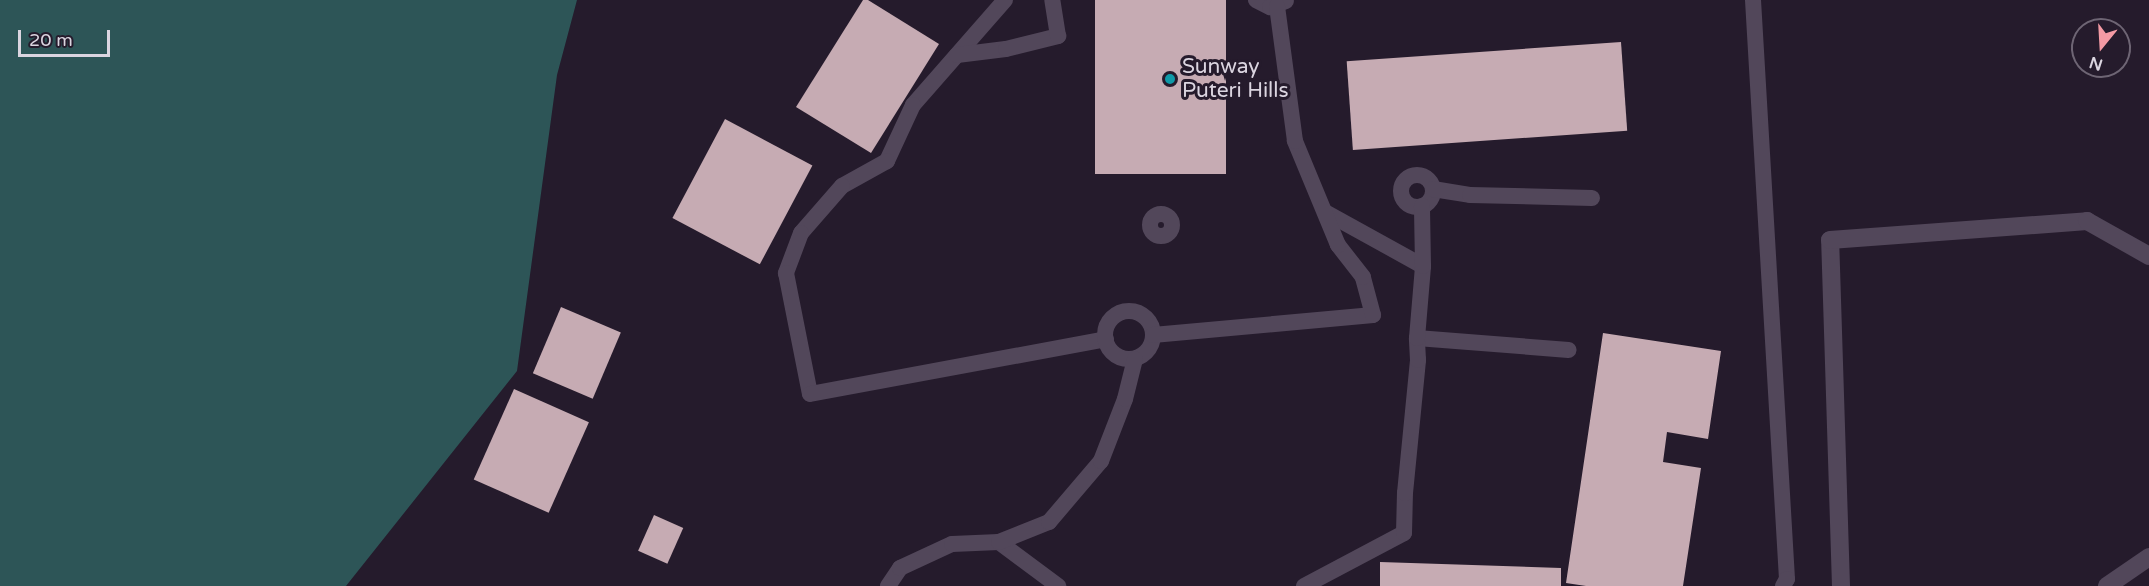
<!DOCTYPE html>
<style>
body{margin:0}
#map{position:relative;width:2149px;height:586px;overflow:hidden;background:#251b2c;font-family:"Varela Round",sans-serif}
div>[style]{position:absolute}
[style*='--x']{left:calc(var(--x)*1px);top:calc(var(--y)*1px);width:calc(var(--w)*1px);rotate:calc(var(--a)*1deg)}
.water>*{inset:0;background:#2d5557}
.building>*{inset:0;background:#c6abb3;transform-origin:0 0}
.lane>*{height:16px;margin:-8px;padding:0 8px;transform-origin:8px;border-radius:8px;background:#52475a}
.lane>.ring{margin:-8px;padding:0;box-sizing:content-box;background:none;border:16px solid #52475a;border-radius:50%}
.street>*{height:18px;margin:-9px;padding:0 9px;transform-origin:9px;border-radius:9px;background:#52475a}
.dots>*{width:16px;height:16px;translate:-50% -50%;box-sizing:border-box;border:3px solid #251b2c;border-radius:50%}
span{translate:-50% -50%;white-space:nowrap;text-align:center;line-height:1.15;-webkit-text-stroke:6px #251b2c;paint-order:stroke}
.poi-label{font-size:21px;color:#dbd5e0}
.left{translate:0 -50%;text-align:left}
.north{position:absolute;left:2071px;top:18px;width:60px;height:60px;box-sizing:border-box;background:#251b2c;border:2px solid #6e6574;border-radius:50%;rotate:198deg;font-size:16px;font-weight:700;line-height:24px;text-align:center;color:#dbd5e0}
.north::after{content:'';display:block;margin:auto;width:21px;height:27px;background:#f49aa4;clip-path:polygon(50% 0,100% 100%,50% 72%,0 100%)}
.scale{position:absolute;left:18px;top:30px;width:92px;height:27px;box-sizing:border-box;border:3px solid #dbd5e0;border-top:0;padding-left:8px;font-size:18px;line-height:21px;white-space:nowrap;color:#dbd5e0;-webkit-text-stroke:4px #251b2c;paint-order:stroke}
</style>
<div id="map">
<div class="water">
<i style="clip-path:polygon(0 0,577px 0,557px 75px,517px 371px,346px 586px,0 586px)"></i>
</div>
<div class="building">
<i style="clip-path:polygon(863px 0,868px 0,939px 44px,871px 153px,796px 107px)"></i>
<i style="left:1095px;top:0;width:131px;height:174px"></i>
<i style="left:1621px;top:42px;width:89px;height:275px;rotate:86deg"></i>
<i style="left:725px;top:119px;width:99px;height:112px;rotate:28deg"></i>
<i style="left:561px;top:307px;width:65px;height:72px;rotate:23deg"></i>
<i style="clip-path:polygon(1603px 333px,1721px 351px,1708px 439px,1667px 432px,1663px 462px,1701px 468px,1683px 586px,1586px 586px,1566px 583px)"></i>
<i style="left:514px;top:389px;width:82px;height:99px;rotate:24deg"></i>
<i style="left:654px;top:515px;width:32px;height:39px;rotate:24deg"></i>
<i style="clip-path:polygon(1380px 562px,1561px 568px,1561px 586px,1380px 586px)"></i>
</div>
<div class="lane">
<i style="--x:1005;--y:0;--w:140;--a:131.2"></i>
<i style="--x:913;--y:105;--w:62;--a:114.9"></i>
<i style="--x:887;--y:161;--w:51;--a:150.9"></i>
<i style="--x:842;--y:186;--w:62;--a:131.1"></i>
<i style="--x:801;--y:233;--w:43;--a:110.6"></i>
<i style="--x:786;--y:273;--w:123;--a:78.8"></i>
<i style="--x:810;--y:394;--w:301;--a:-10.5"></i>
<i style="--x:1256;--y:0;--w:16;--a:27"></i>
<i style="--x:1270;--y:7;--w:17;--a:-21"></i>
<i style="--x:1753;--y:0;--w:580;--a:86.64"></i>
<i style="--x:1787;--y:579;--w:8;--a:120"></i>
<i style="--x:957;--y:55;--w:49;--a:-7"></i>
<i style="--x:1006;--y:49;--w:54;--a:-14"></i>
<i style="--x:1058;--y:36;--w:36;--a:-99"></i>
<i class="ring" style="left:1401px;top:175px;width:16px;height:16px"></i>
<i style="--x:1433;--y:189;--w:37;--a:9"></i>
<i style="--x:1470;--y:195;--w:122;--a:1.4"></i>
<i style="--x:1325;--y:212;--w:112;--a:28.9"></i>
<i class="ring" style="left:1150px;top:214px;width:6px;height:6px"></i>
<i class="ring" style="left:1105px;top:311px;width:32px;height:32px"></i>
<i style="--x:1153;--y:335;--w:221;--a:-5.2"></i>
<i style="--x:1373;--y:315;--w:39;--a:-105"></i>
<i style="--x:1363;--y:277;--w:41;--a:-128"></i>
<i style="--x:1338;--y:245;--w:113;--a:-112.5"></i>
<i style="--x:1295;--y:141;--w:136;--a:-97.6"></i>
<i style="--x:1417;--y:338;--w:152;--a:4.5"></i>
<i style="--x:999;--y:542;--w:74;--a:36.7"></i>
<i style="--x:888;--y:586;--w:22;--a:-56"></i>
<i style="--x:900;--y:568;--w:57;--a:-24.8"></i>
<i style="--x:952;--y:544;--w:47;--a:-2.4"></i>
<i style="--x:999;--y:542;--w:54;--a:-21.8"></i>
<i style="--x:1049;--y:522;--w:80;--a:-49.6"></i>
<i style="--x:1101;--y:461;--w:66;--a:-68.8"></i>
<i style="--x:1125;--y:399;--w:41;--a:-76"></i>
<i style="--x:1304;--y:586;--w:113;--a:-27.9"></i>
<i style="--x:1404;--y:533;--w:40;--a:-88.6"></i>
<i style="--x:1405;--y:493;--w:134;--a:-84.4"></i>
<i style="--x:1418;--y:360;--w:22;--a:-93"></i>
<i style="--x:1417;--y:338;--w:72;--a:-85.2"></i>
<i style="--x:1423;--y:266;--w:60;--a:-91"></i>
</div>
<div class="street">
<i style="--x:1841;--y:586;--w:346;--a:-91.8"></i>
<i style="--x:1830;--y:240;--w:258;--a:-4.2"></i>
<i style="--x:2087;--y:221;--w:71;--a:29.4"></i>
<i style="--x:2107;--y:586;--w:51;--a:-34.6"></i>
</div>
<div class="dots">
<i style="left:1170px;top:79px;background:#0f9aa8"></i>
</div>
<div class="poi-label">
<span class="left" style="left:1182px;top:79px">Sunway<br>Puteri Hills</span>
</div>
<div class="north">N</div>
<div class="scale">20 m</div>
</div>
